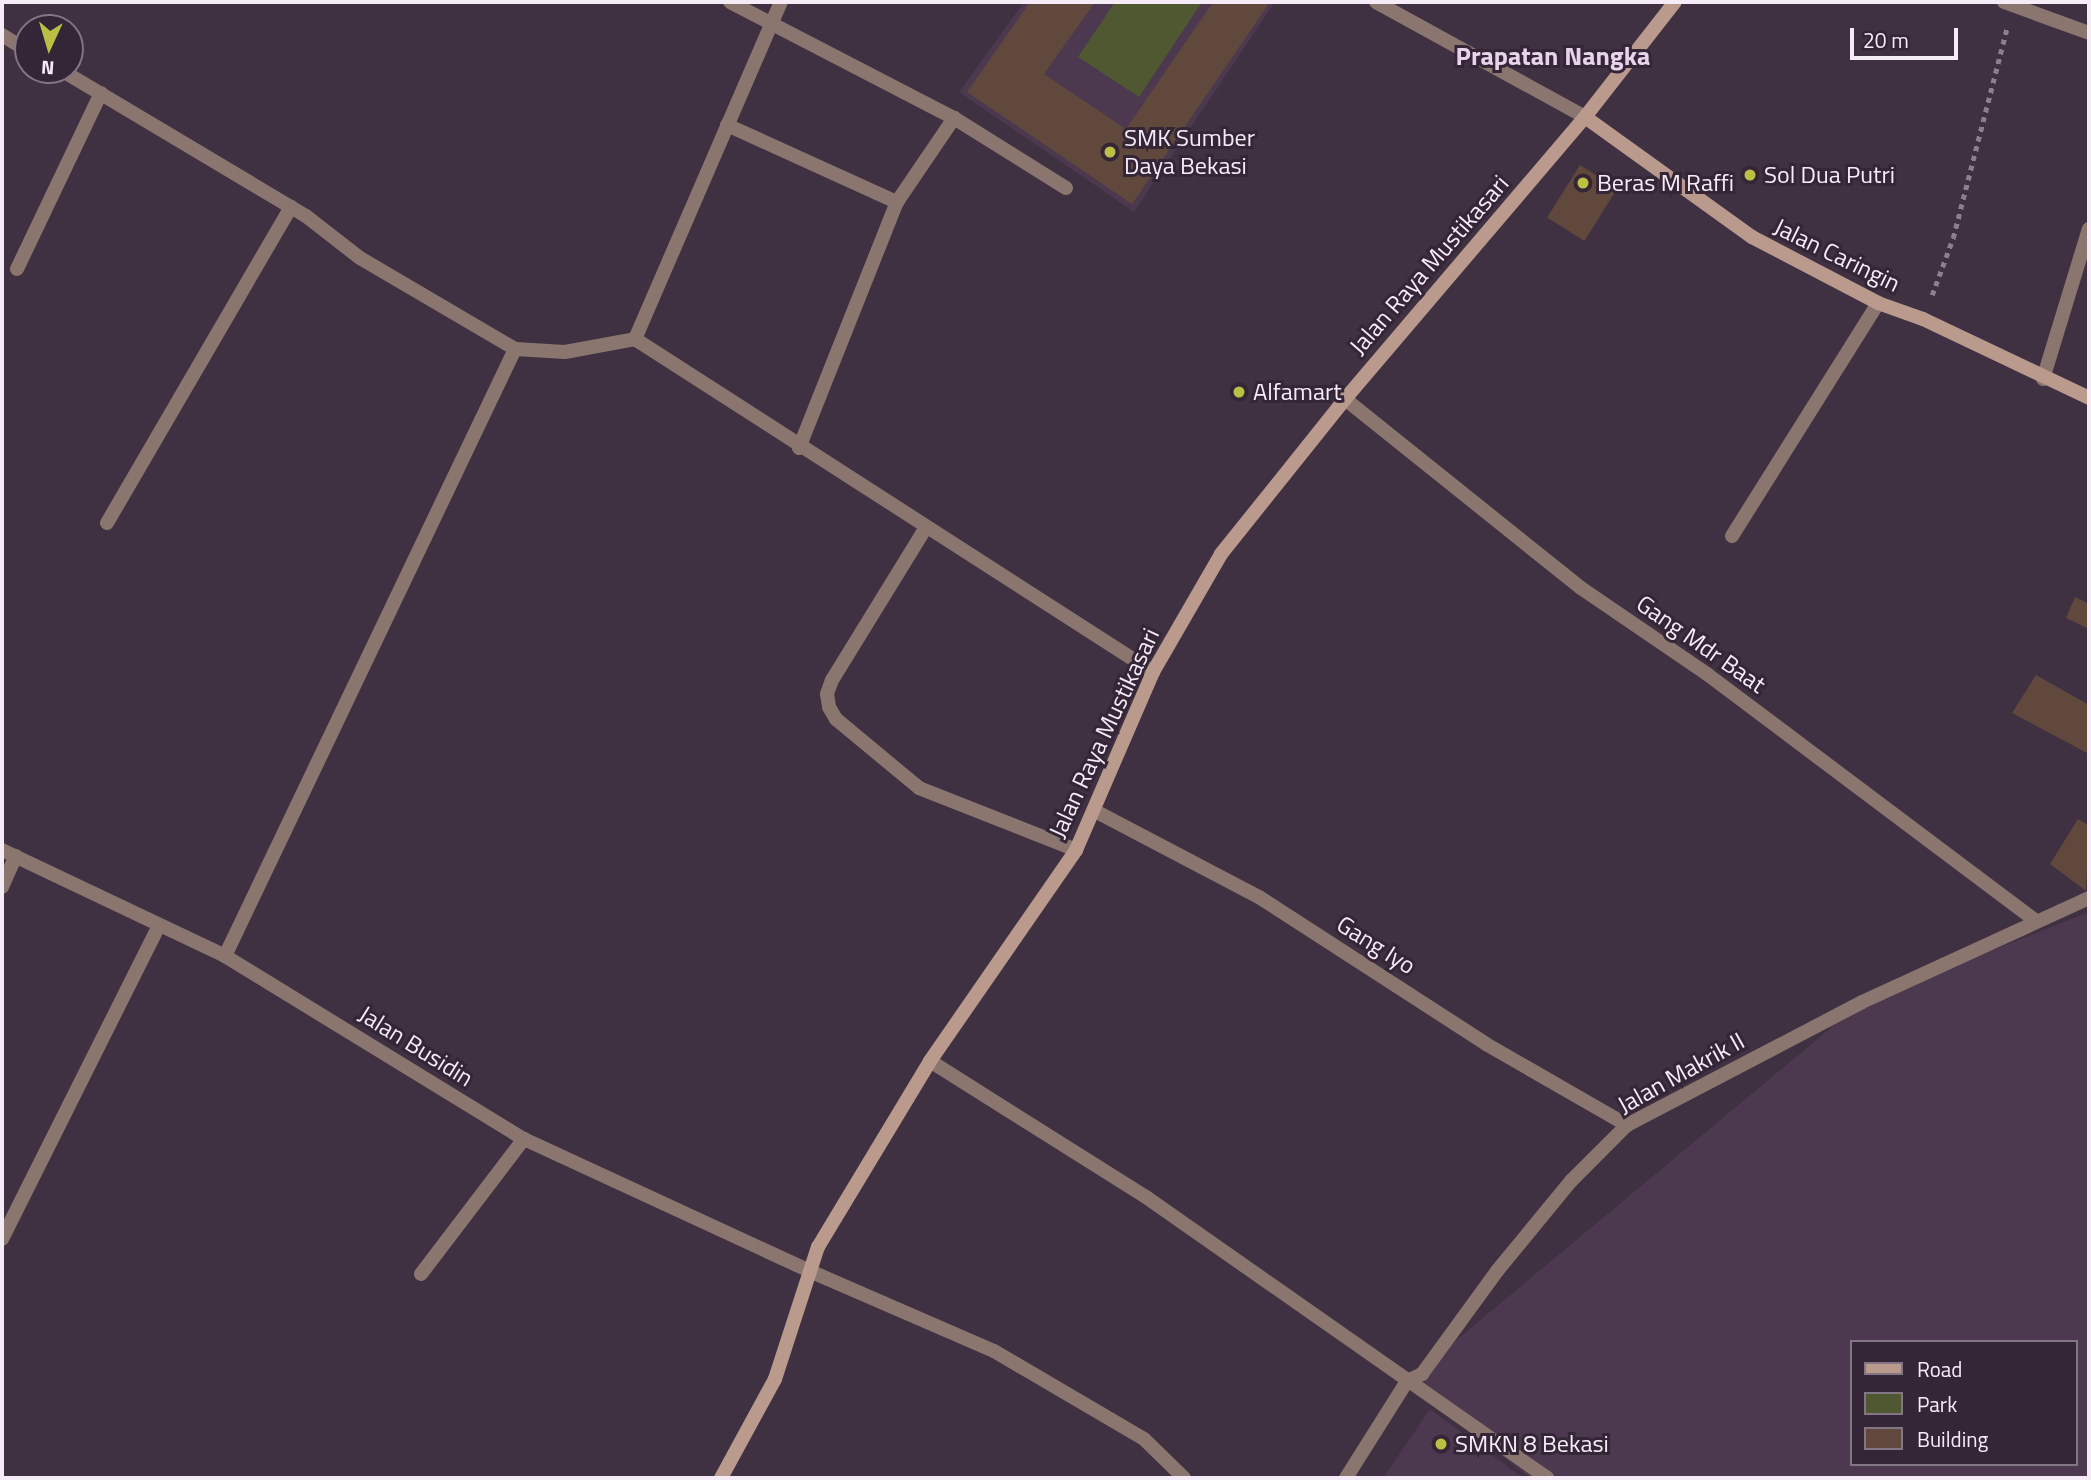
<!DOCTYPE html>
<style>
body{margin:0}
#map{position:relative;width:2091px;height:1480px;overflow:hidden;background:#3f3042;font-family:"Titillium Web",sans-serif}
div>[style]{position:absolute}
[style*='--x']{left:calc(var(--x)*1px);top:calc(var(--y)*1px);width:calc(var(--w)*1px);rotate:calc(var(--a)*1deg)}
.built>*{inset:0;background:#4c384f}
.green>*{inset:0;background:#505831}
.building>*{inset:0;background:#60493c;transform-origin:0 0}
.path>*{height:4.5px;margin-top:-2.25px;transform-origin:0;background:repeating-linear-gradient(90deg,#8c7f8f 0 5px,transparent 0 10px)}
.lane>*{height:14px;margin:-7px;padding:0 7px;transform-origin:7px;border-radius:7px;background:#8a766e}
.street>*{height:14px;margin:-7px;padding:0 7px;transform-origin:7px;border-radius:7px;background:#8a766e}
.secondary>*{height:14px;margin:-7px;padding:0 7px;transform-origin:7px;border-radius:7px;background:#b99a8d}
.dots>*{width:19px;height:19px;translate:-50% -50%;box-sizing:border-box;border:4px solid #352637;border-radius:50%}
span{translate:-50% -50%;white-space:nowrap;text-align:center;line-height:1.15;-webkit-text-stroke:6px #352637;paint-order:stroke}
.poi-label{font-size:24px;color:#f6ecf8}
.left{translate:0 -50%;text-align:left}
.street-label{font-size:24px;color:#f6ecf8}
.neighbourhood-label{font-size:26px;color:#e7d3ea;font-weight:700}
.frame{position:absolute;inset:0;border:4px solid #f6ecf8;pointer-events:none}
.legend{position:absolute;left:1850px;top:1340px;width:228px;height:126px;box-sizing:border-box;background:#352637;border:2px solid #827584;margin:0;padding:9px 12px;list-style:none;font-size:21px;color:#f6ecf8}
.legend li{display:flex;align-items:center;gap:14px;height:35px}
.legend b{width:35px;border:2px solid #827584}
.north{position:absolute;left:14px;top:14px;width:70px;height:70px;box-sizing:border-box;background:#352637;border:2px solid #827584;border-radius:50%;rotate:184deg;font-size:19px;font-weight:700;line-height:28px;text-align:center;color:#f6ecf8}
.north::after{content:'';display:block;margin:auto;width:24px;height:32px;background:#bbc045;clip-path:polygon(50% 0,100% 100%,50% 72%,0 100%)}
.scale{position:absolute;left:1850px;top:28px;width:108px;height:32px;box-sizing:border-box;border:4px solid #f6ecf8;border-top:0;padding-left:9px;font-size:21px;line-height:24px;white-space:nowrap;color:#f6ecf8;-webkit-text-stroke:5px #352637;paint-order:stroke}
</style>
<div id="map">
<div class="built">
<i style="clip-path:polygon(1024px 2px,1275px 2px,1134px 212px,959px 92px)"></i>
<i style="clip-path:polygon(evenodd,2089px 912px,2089px 1478px,1530px 1478px,1407px 1381px,1862px 1002px,2089px 912px,1851px 1342px,2075px 1342px,2075px 1464px,1851px 1464px,1851px 1342px)"></i>
<i style="clip-path:polygon(1430px 1409px,1523px 1478px,1383px 1478px)"></i>
</div>
<div class="green">
<i style="clip-path:polygon(1115px 2px,1202px 2px,1139px 97px,1078px 57px)"></i>
</div>
<div class="building">
<i style="clip-path:polygon(1030px 2px,1095px 2px,1044px 74px,1126px 129px,1213px 2px,1270px 2px,1132px 204px,967px 92px)"></i>
<i style="left:1580px;top:165px;width:44px;height:62px;rotate:32deg"></i>
<i style="clip-path:polygon(2075px 597px,2089px 604px,2089px 629px,2066px 618px)"></i>
<i style="clip-path:polygon(2036px 675px,2089px 705px,2089px 754px,2012px 713px)"></i>
<i style="clip-path:polygon(2078px 819px,2089px 826px,2086px 891px,2050px 864px)"></i>
</div>
<div class="path">
<i style="--x:1932;--y:295;--w:61;--a:-69.8"></i>
<i style="--x:1953;--y:238;--w:218;--a:-75.6"></i>
</div>
<div class="lane">
<i style="--x:1732;--y:536;--w:275;--a:-57.9"></i>
<i style="--x:930;--y:1061;--w:255;--a:32.2"></i>
<i style="--x:1146;--y:1197;--w:490;--a:35"></i>
<i style="--x:812;--y:1272;--w:198;--a:23.5"></i>
<i style="--x:994;--y:1351;--w:174;--a:30.4"></i>
<i style="--x:1144;--y:1439;--w:56;--a:44.3"></i>
<i style="--x:421;--y:1274;--w:170;--a:-52.7"></i>
</div>
<div class="street">
<i style="--x:730;--y:2;--w:252;--a:27.4"></i>
<i style="--x:954;--y:118;--w:132;--a:32"></i>
<i style="--x:1376;--y:2;--w:239;--a:28.8"></i>
<i style="--x:2004;--y:2;--w:90;--a:20"></i>
<i style="--x:2;--y:35;--w:31;--a:32"></i>
<i style="--x:61;--y:70;--w:285;--a:30.8"></i>
<i style="--x:306;--y:216;--w:68;--a:37.9"></i>
<i style="--x:360;--y:258;--w:180;--a:30.4"></i>
<i style="--x:515;--y:349;--w:50;--a:3.4"></i>
<i style="--x:565;--y:352;--w:71;--a:-10.5"></i>
<i style="--x:635;--y:339;--w:616;--a:32.74"></i>
<i style="--x:727;--y:125;--w:187;--a:24.4"></i>
<i style="--x:17;--y:269;--w:195;--a:-64.5"></i>
<i style="--x:635;--y:339;--w:367;--a:-66.6"></i>
<i style="--x:2043;--y:379;--w:157;--a:-73"></i>
<i style="--x:1345;--y:399;--w:302;--a:38.7"></i>
<i style="--x:1581;--y:588;--w:153;--a:34.3"></i>
<i style="--x:1707;--y:674;--w:410;--a:36.9"></i>
<i style="--x:799;--y:448;--w:265;--a:-68.3"></i>
<i style="--x:897;--y:202;--w:102;--a:-55.8"></i>
<i style="--x:107;--y:523;--w:366;--a:-59.8"></i>
<i style="--x:925;--y:529;--w:177;--a:121.6"></i>
<i style="--x:832;--y:680;--w:15;--a:110"></i>
<i style="--x:827;--y:694;--w:13;--a:81"></i>
<i style="--x:829;--y:707;--w:14;--a:60"></i>
<i style="--x:836;--y:719;--w:108;--a:39.7"></i>
<i style="--x:919;--y:788;--w:169;--a:21.5"></i>
<i style="--x:1095;--y:811;--w:185;--a:27.7"></i>
<i style="--x:1259;--y:897;--w:270;--a:32.9"></i>
<i style="--x:1486;--y:1044;--w:163;--a:29.9"></i>
<i style="--x:2;--y:850;--w:247;--a:25.4"></i>
<i style="--x:225;--y:956;--w:351;--a:31.5"></i>
<i style="--x:524;--y:1139;--w:317;--a:24.8"></i>
<i style="--x:2;--y:887;--w:34;--a:-66"></i>
<i style="--x:225;--y:956;--w:673;--a:-64.46"></i>
<i style="--x:2;--y:1239;--w:351;--a:-63.4"></i>
<i style="--x:1346;--y:1478;--w:115;--a:-57.8"></i>
<i style="--x:1407;--y:1381;--w:17;--a:-25"></i>
<i style="--x:1422;--y:1374;--w:127;--a:-53.9"></i>
<i style="--x:1497;--y:1271;--w:117;--a:-50.6"></i>
<i style="--x:1571;--y:1181;--w:79;--a:-45"></i>
<i style="--x:1627;--y:1125;--w:265;--a:-27.6"></i>
<i style="--x:1862;--y:1002;--w:250;--a:-24.6"></i>
</div>
<div class="secondary">
<i style="--x:1585;--y:117;--w:206;--a:35.7"></i>
<i style="--x:1752;--y:237;--w:142;--a:27.6"></i>
<i style="--x:1878;--y:303;--w:48;--a:19.6"></i>
<i style="--x:1923;--y:319;--w:184;--a:25.4"></i>
<i style="--x:721;--y:1478;--w:113;--a:-61.4"></i>
<i style="--x:775;--y:1379;--w:139;--a:-72"></i>
<i style="--x:818;--y:1247;--w:217;--a:-58.9"></i>
<i style="--x:930;--y:1061;--w:257;--a:-55.3"></i>
<i style="--x:1076;--y:850;--w:194;--a:-66.6"></i>
<i style="--x:1153;--y:672;--w:136;--a:-60"></i>
<i style="--x:1221;--y:554;--w:198;--a:-51.3"></i>
<i style="--x:1345;--y:399;--w:370;--a:-49.6"></i>
<i style="--x:1585;--y:117;--w:146;--a:-52"></i>
</div>
<div class="dots">
<i style="left:1110px;top:152px;background:#bbc045"></i>
<i style="left:1750px;top:175px;background:#bbc045"></i>
<i style="left:1583px;top:183px;background:#bbc045"></i>
<i style="left:1239px;top:392px;background:#bbc045"></i>
<i style="left:1441px;top:1444px;background:#bbc045"></i>
</div>
<div class="poi-label">
<span class="left" style="left:1124px;top:152px">SMK Sumber<br>Daya Bekasi</span>
<span class="left" style="left:1764px;top:175px">Sol Dua Putri</span>
<span class="left" style="left:1597px;top:183px">Beras M Raffi</span>
<span class="left" style="left:1253px;top:392px">Alfamart</span>
<span class="left" style="left:1455px;top:1444px">SMKN 8 Bekasi</span>
</div>
<div class="street-label">
<span style="left:1837px;top:255px;rotate:26deg">Jalan Caringin</span>
<span style="left:1429px;top:265px;rotate:-49deg">Jalan Raya Mustikasari</span>
<span style="left:1701px;top:644px;rotate:35deg">Gang Mdr Baat</span>
<span style="left:1104px;top:733px;rotate:-65deg">Jalan Raya Mustikasari</span>
<span style="left:1376px;top:945px;rotate:32deg">Gang Iyo</span>
<span style="left:416px;top:1046px;rotate:32deg">Jalan Busidin</span>
<span style="left:1681px;top:1073px;rotate:-29deg">Jalan Makrik II</span>
</div>
<div class="neighbourhood-label">
<span style="left:1553px;top:56px">Prapatan Nangka</span>
</div>
<div class="frame"></div>
<ul class="legend">
<li><b style="height:9px;background:#b99a8d"></b>Road</li>
<li><b style="height:19px;background:#505831"></b>Park</li>
<li><b style="height:19px;background:#60493c"></b>Building</li>
</ul>
<div class="north">N</div>
<div class="scale">20 m</div>
</div>
